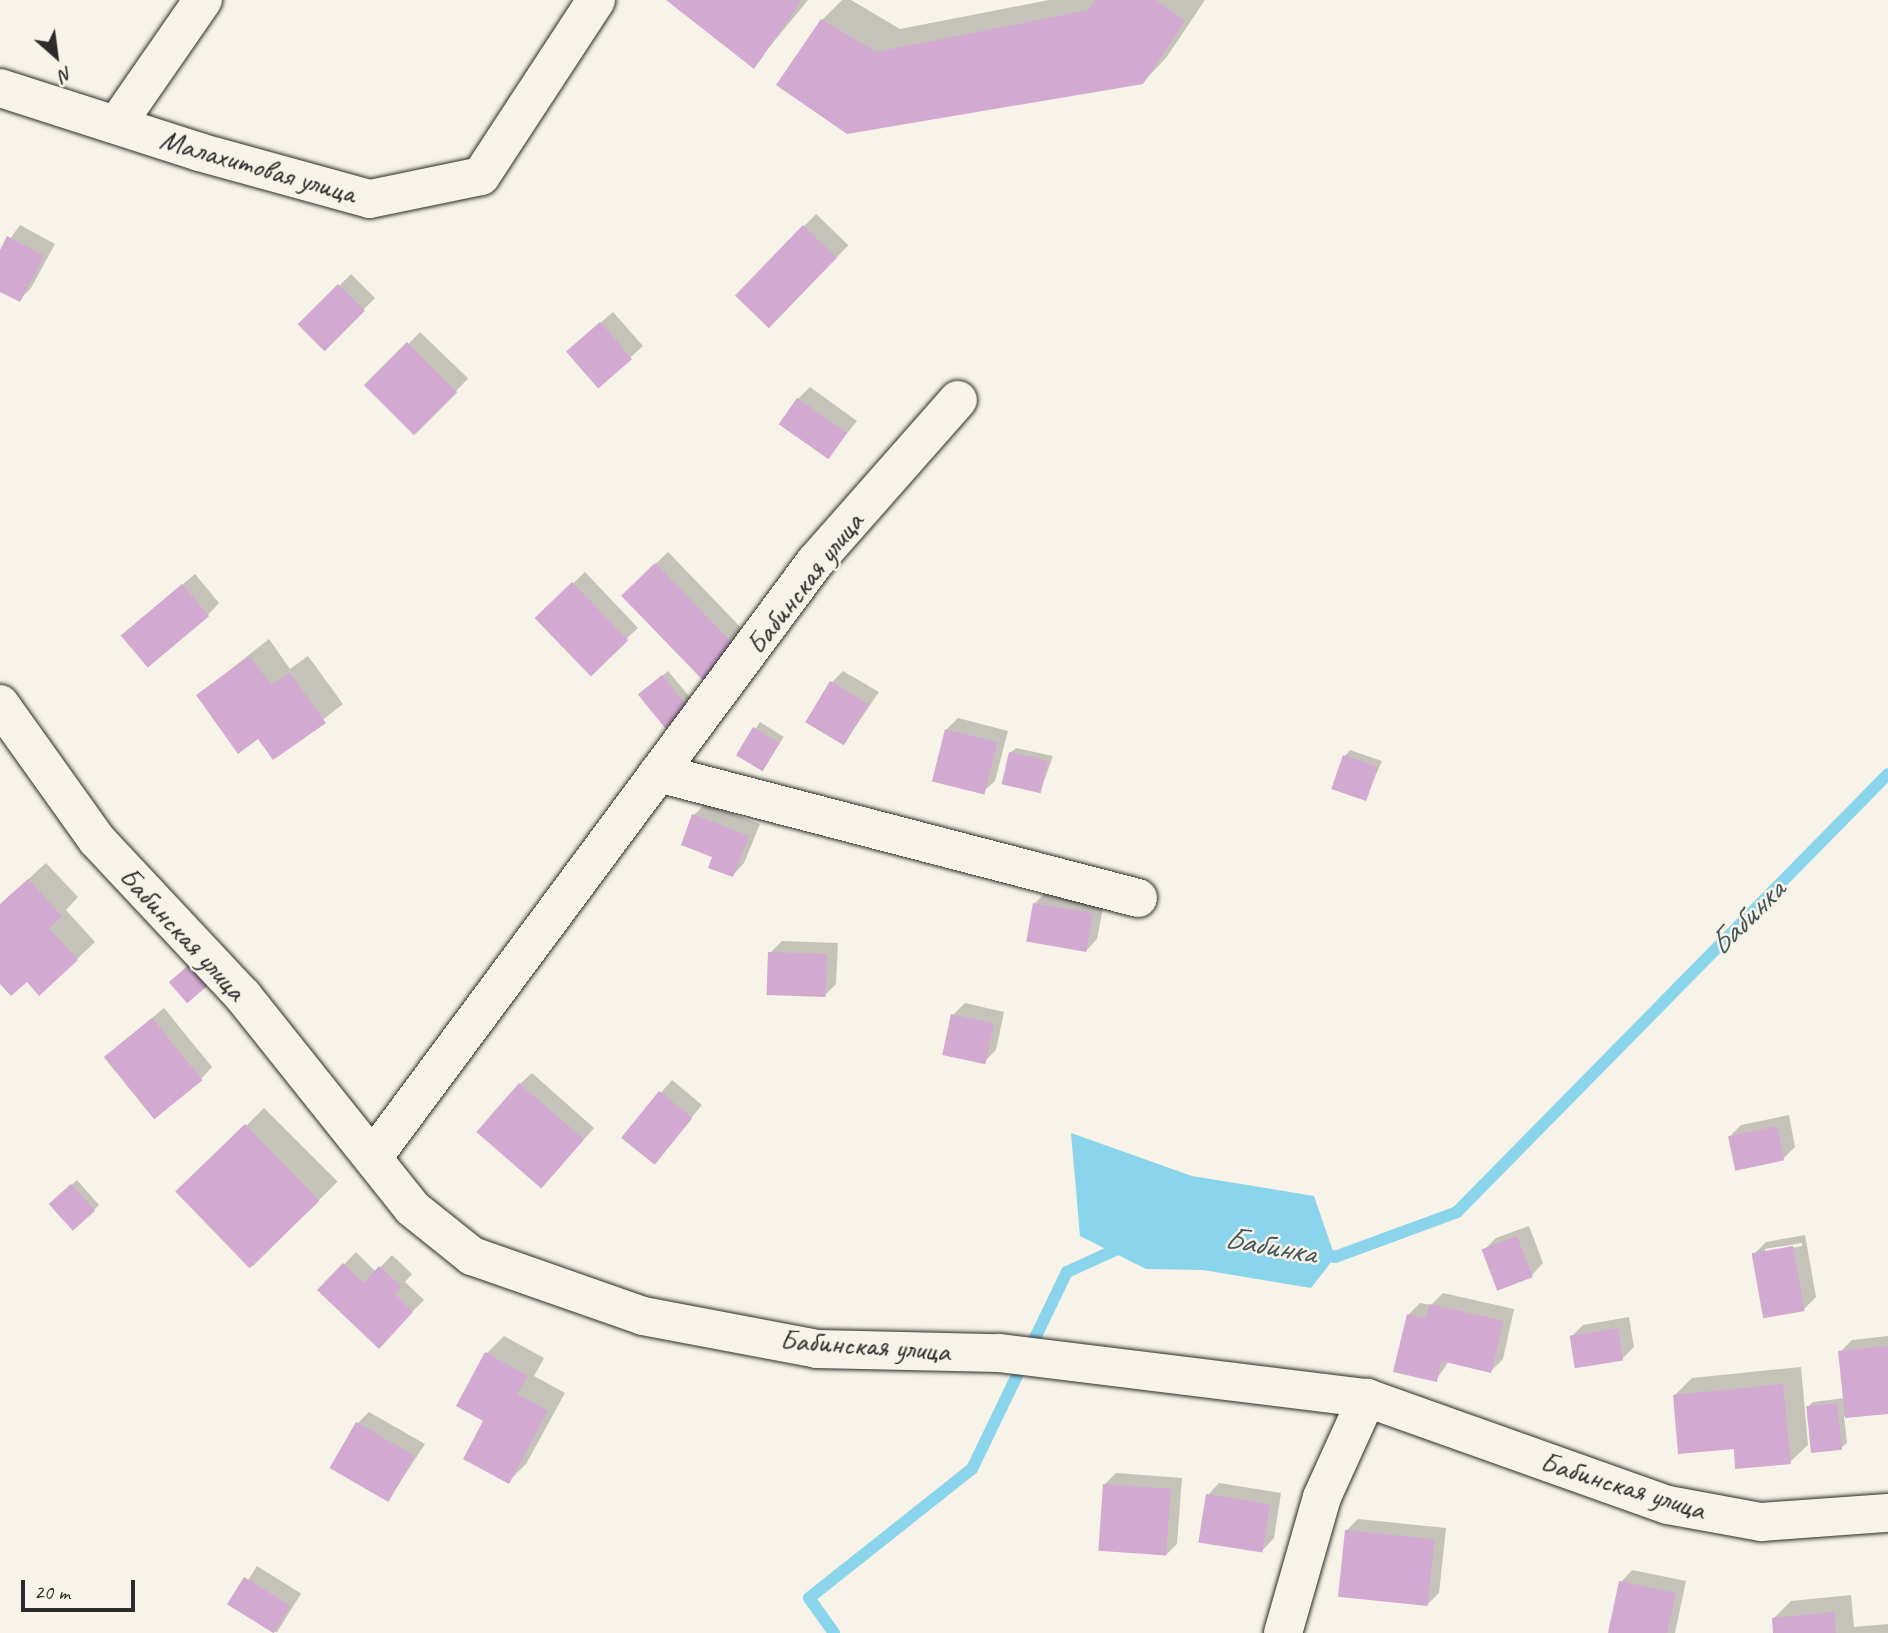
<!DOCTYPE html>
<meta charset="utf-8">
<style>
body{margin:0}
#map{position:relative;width:1888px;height:1633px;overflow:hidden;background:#f7f3e8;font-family:Caveat,sans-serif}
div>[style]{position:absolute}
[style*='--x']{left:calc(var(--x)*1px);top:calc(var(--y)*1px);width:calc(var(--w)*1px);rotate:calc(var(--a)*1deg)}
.water>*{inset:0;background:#8bd5ec}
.shadow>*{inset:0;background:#0003;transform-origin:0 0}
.stream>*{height:12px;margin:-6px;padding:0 6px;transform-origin:6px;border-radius:6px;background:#8bd5ec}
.building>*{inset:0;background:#d2a9d0;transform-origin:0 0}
.roads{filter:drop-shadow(0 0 2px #2b2b2b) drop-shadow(0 0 2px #2b2b2b)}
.street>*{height:38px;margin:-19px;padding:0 19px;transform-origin:19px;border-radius:19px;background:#f7f3e8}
span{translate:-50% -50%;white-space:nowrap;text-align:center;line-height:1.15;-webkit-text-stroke:5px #f7f3e8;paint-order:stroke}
.street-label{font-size:30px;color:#2b2b2b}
.water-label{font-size:32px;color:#43565b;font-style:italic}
.north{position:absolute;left:21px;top:21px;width:70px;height:70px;-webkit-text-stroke:5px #f7f3e8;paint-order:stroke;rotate:152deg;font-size:19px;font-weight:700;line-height:28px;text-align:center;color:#2b2b2b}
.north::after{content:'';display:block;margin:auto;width:24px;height:32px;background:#2b2b2b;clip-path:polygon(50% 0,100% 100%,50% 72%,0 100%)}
.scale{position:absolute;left:21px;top:1580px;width:114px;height:32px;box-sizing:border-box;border:4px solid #2b2b2b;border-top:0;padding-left:9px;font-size:21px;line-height:24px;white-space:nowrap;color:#2b2b2b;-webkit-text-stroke:5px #f7f3e8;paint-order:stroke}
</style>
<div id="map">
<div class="water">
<i style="clip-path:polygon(1071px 1133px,1192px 1176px,1314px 1196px,1335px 1257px,1311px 1288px,1203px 1270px,1146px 1269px,1080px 1236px)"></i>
</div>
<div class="shadow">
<i style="clip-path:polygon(668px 0,808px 0,753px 67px)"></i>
<i style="clip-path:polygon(842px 0,851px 0,900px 29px,1049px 0,1205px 0,1166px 58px,1143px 82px,848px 132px,822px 20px)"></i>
<i style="left:816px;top:214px;width:45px;height:113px;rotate:44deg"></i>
<i style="clip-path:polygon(20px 225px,55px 244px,31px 288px,19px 300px,0 290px,0 253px)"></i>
<i style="left:351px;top:274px;width:34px;height:71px;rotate:45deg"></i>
<i style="clip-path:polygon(613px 312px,643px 346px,599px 386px,581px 340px)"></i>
<i style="left:420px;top:332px;width:67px;height:75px;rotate:44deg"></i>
<i style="clip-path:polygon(810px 387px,857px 421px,828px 457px,798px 399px)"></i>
<i style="left:668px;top:552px;width:117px;height:62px;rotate:46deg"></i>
<i style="clip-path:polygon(585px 572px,638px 628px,626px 639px,537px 618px)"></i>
<i style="clip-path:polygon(195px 574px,219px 603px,208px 615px,135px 624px)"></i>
<i style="clip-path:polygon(269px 639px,290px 669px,308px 656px,343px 704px,274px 758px,258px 737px,198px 695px)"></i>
<i style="clip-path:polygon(668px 671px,694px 702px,688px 707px,645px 690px)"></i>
<i style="clip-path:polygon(843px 671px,879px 692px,845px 742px,832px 682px)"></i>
<i style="clip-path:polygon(958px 718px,1008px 731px,995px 781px,983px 792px,946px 730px)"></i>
<i style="left:760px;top:722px;width:28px;height:38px;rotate:32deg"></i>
<i style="clip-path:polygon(1016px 748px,1053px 756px,1040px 792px,1010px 753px)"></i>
<i style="clip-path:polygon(1350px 750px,1382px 761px,1365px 799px,1345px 756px)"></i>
<i style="clip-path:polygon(705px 804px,760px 824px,744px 863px,733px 875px,715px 856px,694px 815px)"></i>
<i style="clip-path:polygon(46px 863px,78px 897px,66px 910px,95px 942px,77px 959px,27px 980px,0 982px,0 905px)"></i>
<i style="clip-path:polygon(1046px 892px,1104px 903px,1097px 939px,1086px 951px,1034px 904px)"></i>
<i style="clip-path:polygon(782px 941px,838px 943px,836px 984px,824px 996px,770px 953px)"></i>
<i style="clip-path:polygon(965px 1003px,1004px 1012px,996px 1050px,984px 1062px,953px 1015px)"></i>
<i style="clip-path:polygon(164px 1008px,212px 1067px,201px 1079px,118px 1046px)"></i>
<i style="clip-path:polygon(532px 1073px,594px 1128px,553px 1175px,520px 1084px)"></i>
<i style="clip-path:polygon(672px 1080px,702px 1105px,664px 1150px,622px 1137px)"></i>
<i style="left:264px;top:1108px;width:104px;height:120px;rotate:45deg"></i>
<i style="clip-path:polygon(1789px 1115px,1795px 1147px,1784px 1158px,1729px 1137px,1741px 1125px)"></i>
<i style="clip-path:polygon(77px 1180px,99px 1205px,94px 1210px,56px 1198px)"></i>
<i style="clip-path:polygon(1529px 1226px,1543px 1263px,1532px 1275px,1484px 1250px,1496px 1238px)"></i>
<i style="clip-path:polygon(evenodd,1805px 1235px,1816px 1297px,1804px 1309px,1754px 1254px,1766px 1242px,1805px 1235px,1802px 1243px,1802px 1246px,1765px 1253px,1765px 1249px,1802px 1243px)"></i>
<i style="clip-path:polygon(356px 1252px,376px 1272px,392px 1255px,412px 1274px,405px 1282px,424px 1300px,378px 1346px,320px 1290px)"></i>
<i style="clip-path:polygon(1443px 1293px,1514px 1309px,1503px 1359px,1491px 1371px,1449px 1361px,1436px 1380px,1408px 1315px,1420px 1303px,1431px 1305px)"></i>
<i style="clip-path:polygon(1629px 1317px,1634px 1347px,1622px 1359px,1571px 1337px,1583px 1325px)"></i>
<i style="clip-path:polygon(504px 1336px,544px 1358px,534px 1376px,565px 1393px,526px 1464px,508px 1482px,486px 1420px,487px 1353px)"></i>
<i style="clip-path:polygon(1888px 1336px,1888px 1412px,1844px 1416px,1847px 1443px,1841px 1448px,1808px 1407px,1813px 1402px,1845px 1398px,1840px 1352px,1852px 1340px)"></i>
<i style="clip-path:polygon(1801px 1367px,1808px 1445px,1790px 1462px,1675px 1395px,1692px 1378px)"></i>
<i style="clip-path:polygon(369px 1412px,425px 1444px,389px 1499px,358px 1423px)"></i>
<i style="clip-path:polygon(1116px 1473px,1182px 1478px,1177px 1544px,1165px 1556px,1105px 1484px)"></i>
<i style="clip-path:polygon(1219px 1483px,1281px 1493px,1274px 1538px,1263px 1550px,1208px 1495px)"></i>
<i style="clip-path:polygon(1358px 1519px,1446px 1528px,1439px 1593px,1427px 1605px,1347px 1530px)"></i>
<i style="left:257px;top:1566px;width:52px;height:46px;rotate:32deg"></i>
<i style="clip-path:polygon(1632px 1570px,1686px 1581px,1675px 1633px,1610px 1633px,1621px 1582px)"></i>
<i style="clip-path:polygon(1851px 1595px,1854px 1627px,1888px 1624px,1888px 1633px,1775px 1633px,1773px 1619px,1791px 1601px)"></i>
</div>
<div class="stream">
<i style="--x:1321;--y:1254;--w:14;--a:12"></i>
<i style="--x:1335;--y:1257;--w:130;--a:-20.2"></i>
<i style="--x:1457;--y:1212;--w:614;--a:-45.46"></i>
<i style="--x:834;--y:1633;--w:43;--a:-125.5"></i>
<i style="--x:809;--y:1598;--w:208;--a:-38.4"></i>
<i style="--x:972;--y:1469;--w:219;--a:-64.3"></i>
<i style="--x:1067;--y:1272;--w:65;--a:-24.6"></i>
</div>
<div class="building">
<i style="clip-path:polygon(666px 0,799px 0,800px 3px,754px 69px)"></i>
<i style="clip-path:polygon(1095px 0,1156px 0,1185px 21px,1143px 84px,847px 134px,776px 85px,821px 19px,876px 52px,1089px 10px)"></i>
<i style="left:803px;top:225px;width:47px;height:98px;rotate:44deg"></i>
<i style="clip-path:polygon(7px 236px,44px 256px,20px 302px,0 292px,0 250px)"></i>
<i style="left:338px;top:284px;width:38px;height:57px;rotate:45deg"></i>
<i style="left:600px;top:322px;width:49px;height:45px;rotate:49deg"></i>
<i style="left:407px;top:342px;width:71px;height:61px;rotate:45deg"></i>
<i style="left:797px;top:398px;width:61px;height:32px;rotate:35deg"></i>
<i style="left:655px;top:563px;width:120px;height:47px;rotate:46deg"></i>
<i style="left:572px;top:582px;width:81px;height:52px;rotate:46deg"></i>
<i style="left:182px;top:584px;width:42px;height:80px;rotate:50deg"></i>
<i style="clip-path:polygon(250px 656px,271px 685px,290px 673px,326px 723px,273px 760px,258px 739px,238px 754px,196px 695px)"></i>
<i style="left:662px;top:675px;width:44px;height:31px;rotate:51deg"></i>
<i style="left:830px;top:681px;width:45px;height:48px;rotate:31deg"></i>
<i style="left:753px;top:727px;width:31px;height:33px;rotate:31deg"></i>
<i style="left:945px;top:729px;width:54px;height:54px;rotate:14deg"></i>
<i style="left:1009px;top:752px;width:40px;height:33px;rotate:13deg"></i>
<i style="left:1343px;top:755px;width:37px;height:36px;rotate:19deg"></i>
<i style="clip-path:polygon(692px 814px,749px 836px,733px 877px,708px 868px,712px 857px,681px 845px)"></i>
<i style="clip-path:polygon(28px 879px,62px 916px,49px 928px,78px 960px,39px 996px,27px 982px,11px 996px,0 984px,0 904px)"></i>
<i style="left:1033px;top:903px;width:61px;height:39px;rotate:10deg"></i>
<i style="left:768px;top:952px;width:59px;height:43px;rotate:2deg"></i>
<i style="left:199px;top:956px;width:28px;height:40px;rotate:49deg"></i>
<i style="left:951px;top:1014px;width:44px;height:42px;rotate:12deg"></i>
<i style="left:152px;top:1018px;width:80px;height:62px;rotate:51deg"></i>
<i style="left:519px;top:1083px;width:86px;height:65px;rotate:41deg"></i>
<i style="left:659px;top:1091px;width:43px;height:60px;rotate:39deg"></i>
<i style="left:245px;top:1124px;width:107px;height:97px;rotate:46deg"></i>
<i style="left:1777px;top:1126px;width:35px;height:50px;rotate:78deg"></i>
<i style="left:71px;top:1184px;width:36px;height:30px;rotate:48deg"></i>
<i style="left:1517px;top:1236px;width:44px;height:38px;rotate:69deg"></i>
<i style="left:1793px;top:1246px;width:66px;height:42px;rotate:80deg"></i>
<i style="clip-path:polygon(343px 1263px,364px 1283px,379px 1266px,402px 1287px,395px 1294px,413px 1312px,379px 1349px,317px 1290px)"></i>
<i style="clip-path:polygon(1429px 1304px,1504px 1321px,1491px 1373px,1441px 1361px,1437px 1382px,1393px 1372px,1407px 1314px,1426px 1318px)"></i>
<i style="left:1618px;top:1328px;width:33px;height:49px;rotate:81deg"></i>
<i style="clip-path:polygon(1888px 1346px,1888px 1414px,1845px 1418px,1838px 1351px)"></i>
<i style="clip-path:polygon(485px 1352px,528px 1376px,517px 1394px,548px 1411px,509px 1484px,463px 1459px,483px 1421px,456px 1406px)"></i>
<i style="clip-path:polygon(1783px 1384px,1791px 1464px,1735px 1469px,1734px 1449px,1678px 1454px,1673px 1395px)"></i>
<i style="left:1837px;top:1403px;width:47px;height:31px;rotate:84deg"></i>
<i style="left:356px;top:1422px;width:68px;height:53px;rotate:30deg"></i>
<i style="left:1103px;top:1484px;width:68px;height:67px;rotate:4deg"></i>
<i style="left:1206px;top:1494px;width:65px;height:49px;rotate:9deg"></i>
<i style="left:1345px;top:1530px;width:90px;height:67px;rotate:6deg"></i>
<i style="left:244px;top:1577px;width:55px;height:32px;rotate:32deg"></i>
<i style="clip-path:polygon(1619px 1581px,1676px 1593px,1667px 1633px,1608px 1633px)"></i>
<i style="clip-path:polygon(1834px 1612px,1836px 1633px,1773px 1633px,1772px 1618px)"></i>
</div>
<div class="roads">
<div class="street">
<i style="--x:0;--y:88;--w:209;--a:17.8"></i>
<i style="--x:199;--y:152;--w:177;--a:15.4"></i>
<i style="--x:370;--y:199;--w:113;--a:-11.7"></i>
<i style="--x:481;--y:176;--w:210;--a:-56.8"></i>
<i style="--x:117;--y:124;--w:151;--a:-55.3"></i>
<i style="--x:0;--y:704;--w:167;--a:54.5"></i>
<i style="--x:97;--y:840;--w:214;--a:46.9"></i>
<i style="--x:243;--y:996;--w:271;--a:51.4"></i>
<i style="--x:412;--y:1208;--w:77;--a:38.7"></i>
<i style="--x:472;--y:1256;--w:181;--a:19.3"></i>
<i style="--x:643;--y:1316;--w:177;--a:10.7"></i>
<i style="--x:817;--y:1349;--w:182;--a:1.3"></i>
<i style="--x:999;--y:1353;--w:371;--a:7"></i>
<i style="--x:1367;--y:1398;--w:319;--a:19.6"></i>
<i style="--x:1668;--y:1505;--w:95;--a:10.4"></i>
<i style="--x:1761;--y:1522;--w:127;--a:-4.1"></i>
<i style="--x:658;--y:773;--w:496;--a:14.6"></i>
<i style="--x:374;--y:1156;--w:740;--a:-53.41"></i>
<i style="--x:815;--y:562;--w:216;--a:-48.6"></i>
<i style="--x:1283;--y:1633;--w:141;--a:-74"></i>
<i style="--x:1322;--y:1497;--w:109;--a:-65.6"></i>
</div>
</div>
<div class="street-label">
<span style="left:258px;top:166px;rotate:16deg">Малахитовая улица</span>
<span style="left:804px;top:583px;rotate:-52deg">Бабинская улица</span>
<span style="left:183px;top:933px;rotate:47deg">Бабинская улица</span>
<span style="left:865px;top:1345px;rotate:4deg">Бабинская улица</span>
<span style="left:1623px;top:1485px;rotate:17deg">Бабинская улица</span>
</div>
<div class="water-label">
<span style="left:1747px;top:918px;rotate:-45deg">Бабинка</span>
<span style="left:1270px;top:1246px;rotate:10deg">Бабинка</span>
</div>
<div class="north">N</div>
<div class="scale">20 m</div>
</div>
